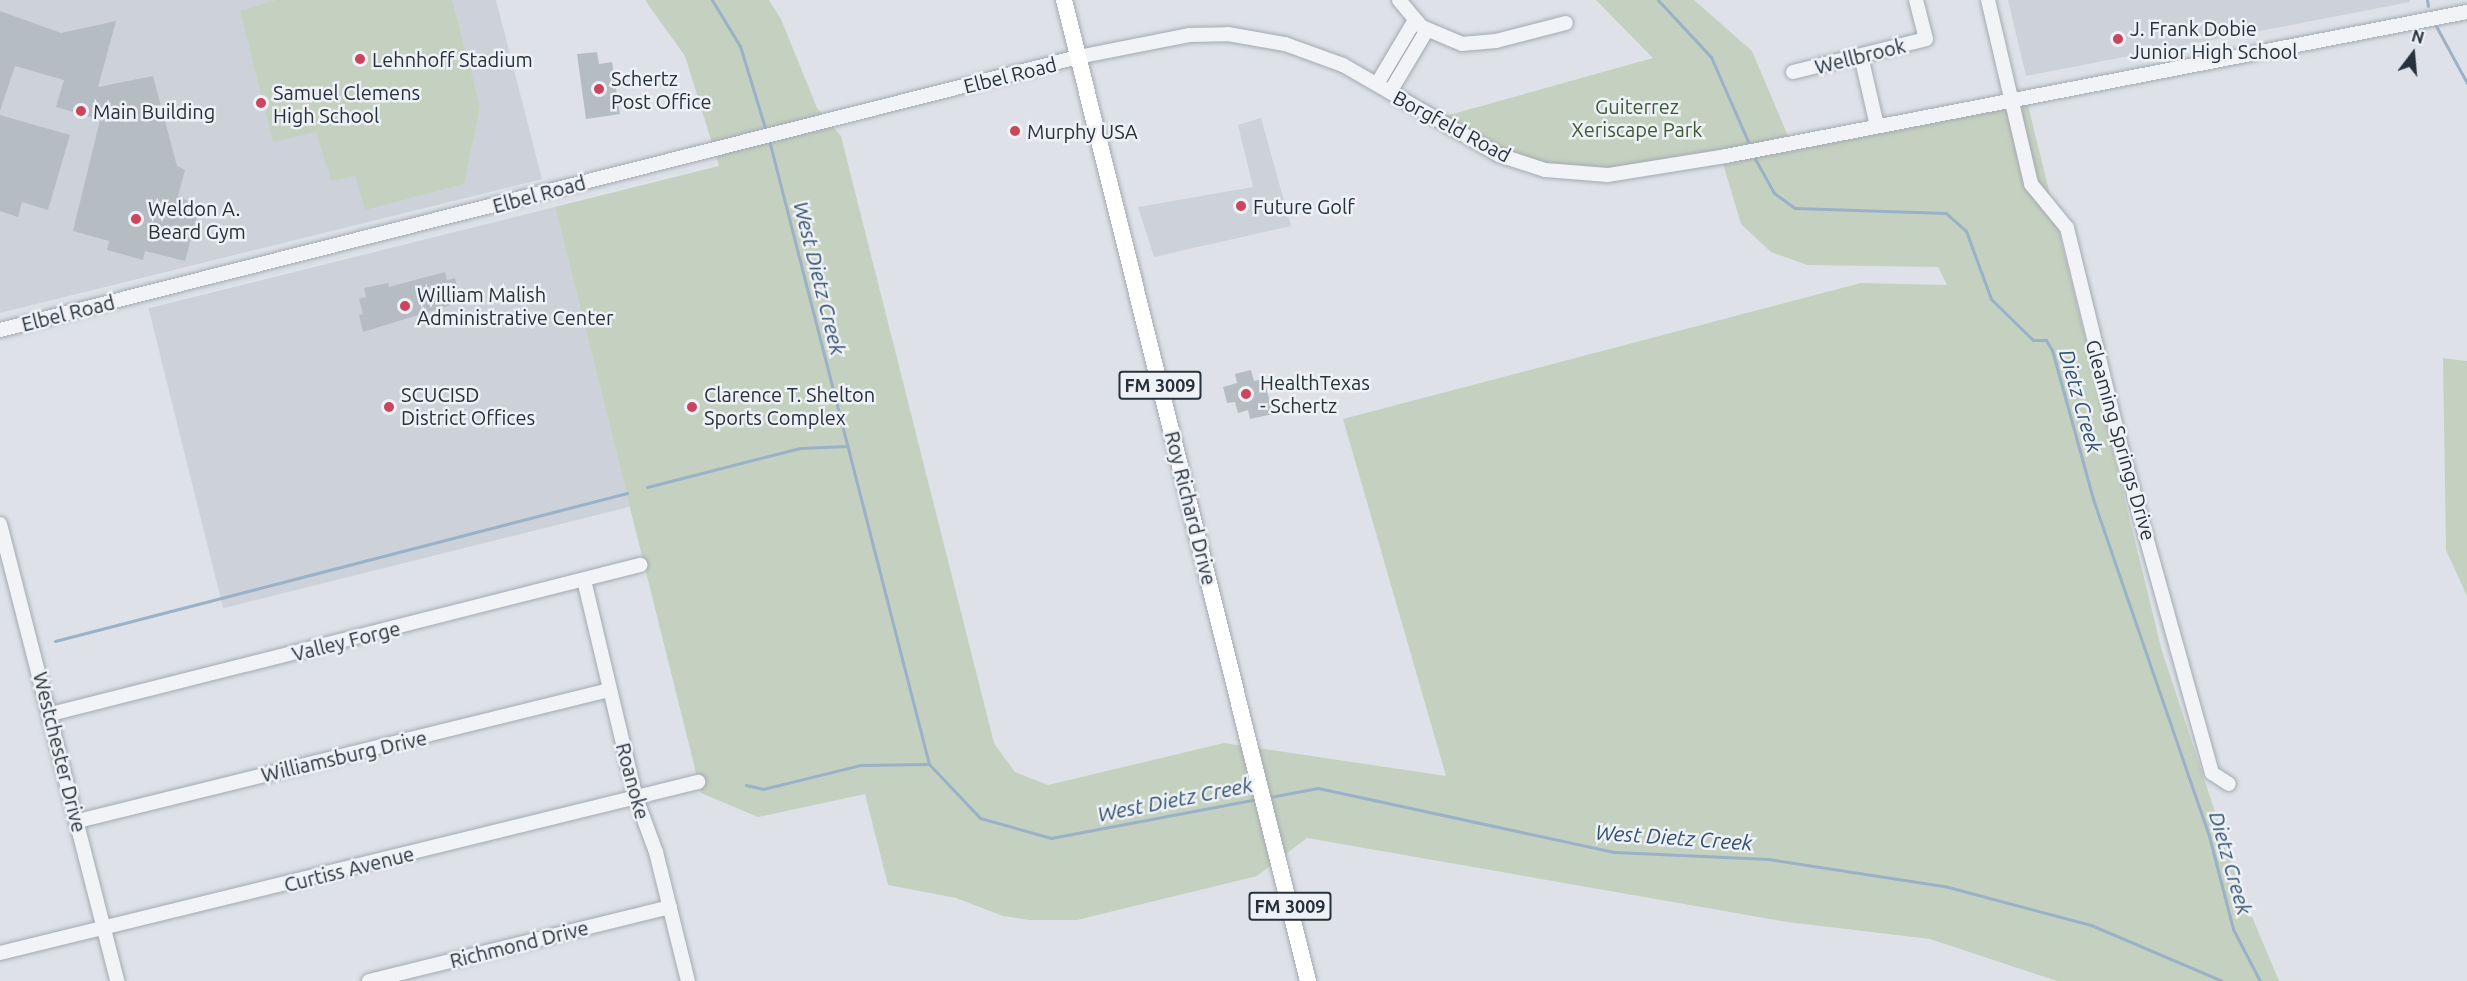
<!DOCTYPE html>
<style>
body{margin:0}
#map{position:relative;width:2467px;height:981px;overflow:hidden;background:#dee2e8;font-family:Ubuntu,sans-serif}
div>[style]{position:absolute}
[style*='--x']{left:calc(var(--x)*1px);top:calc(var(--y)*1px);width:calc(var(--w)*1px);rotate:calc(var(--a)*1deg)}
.built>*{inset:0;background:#cdd2da;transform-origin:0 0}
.green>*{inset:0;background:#c5d1c0}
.stream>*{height:3px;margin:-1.5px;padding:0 1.5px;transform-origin:1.5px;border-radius:1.5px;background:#9ab1c7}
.building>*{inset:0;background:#b6bcc4}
.roads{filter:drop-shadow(0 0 2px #a4a9b2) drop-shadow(0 0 2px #a4a9b2)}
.minor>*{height:14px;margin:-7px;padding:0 7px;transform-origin:7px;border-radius:7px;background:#f1f3f6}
.major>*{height:16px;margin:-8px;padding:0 8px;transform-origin:8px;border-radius:8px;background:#fff}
.dots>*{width:16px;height:16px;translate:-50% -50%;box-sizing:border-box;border:3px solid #eef1f5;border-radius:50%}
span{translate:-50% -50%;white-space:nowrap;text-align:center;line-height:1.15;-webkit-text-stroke:5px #eef1f5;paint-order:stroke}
.shield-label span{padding:2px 4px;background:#eef1f5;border:2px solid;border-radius:4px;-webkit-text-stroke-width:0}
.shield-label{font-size:18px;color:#28313e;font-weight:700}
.poi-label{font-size:20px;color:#28313e}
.left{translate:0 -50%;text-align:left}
.street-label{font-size:20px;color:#28313e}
.park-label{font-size:20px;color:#3d5a35}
.water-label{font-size:21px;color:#335171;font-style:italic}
.north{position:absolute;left:2383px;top:24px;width:60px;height:60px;-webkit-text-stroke:4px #eef1f5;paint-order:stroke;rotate:16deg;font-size:16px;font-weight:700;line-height:24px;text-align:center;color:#28313e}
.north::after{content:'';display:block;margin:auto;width:21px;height:27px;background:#28313e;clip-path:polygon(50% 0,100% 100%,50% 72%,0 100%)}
</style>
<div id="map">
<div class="built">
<i style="clip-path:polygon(0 0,496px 0,542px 179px,0 313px)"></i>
<i style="clip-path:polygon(2008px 0,2410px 0,2410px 2px,2026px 76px)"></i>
<i style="clip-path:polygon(1261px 118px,1291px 226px,1154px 257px,1138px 207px,1253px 187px,1238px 125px)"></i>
<i style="left:555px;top:207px;width:309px;height:419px;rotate:76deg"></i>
</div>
<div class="green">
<i style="clip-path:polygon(276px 0,452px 0,480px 106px,464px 184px,365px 210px,355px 176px,331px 181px,316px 132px,273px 142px,240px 11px)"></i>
<i style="clip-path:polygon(645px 0,769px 0,781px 19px,817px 108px,841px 136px,994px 743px,1015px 772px,1048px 785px,1224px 743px,1446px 776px,1343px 419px,1861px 283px,1947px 285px,1938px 267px,1807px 265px,1771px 252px,1741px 224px,1721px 157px,1634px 172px,1545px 170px,1435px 119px,1653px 58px,1596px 0,1694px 0,1752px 51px,1791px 143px,2026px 97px,2162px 651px,2240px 888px,2279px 981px,2057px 981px,1930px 939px,1787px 922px,1307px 838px,1257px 876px,1077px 920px,1029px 920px,1003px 916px,956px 898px,888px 885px,865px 794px,758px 817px,701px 793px,555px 207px,719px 166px,685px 56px)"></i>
<i style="clip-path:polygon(2443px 358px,2467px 361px,2467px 596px,2446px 550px)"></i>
</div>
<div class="stream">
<i style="--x:712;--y:0;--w:54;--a:58.7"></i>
<i style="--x:740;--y:46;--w:89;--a:73"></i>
<i style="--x:1658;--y:0;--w:78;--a:47.1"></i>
<i style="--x:1711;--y:57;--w:97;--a:66.3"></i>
<i style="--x:2427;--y:0;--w:6;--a:81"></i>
<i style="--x:2436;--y:26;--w:65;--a:61.5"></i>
<i style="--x:769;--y:140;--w:644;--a:75.62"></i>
<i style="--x:929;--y:764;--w:74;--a:46.6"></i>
<i style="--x:980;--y:818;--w:74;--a:15.7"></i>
<i style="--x:1051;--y:838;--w:210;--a:-10.7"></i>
<i style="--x:1753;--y:155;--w:43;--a:61.1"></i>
<i style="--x:1774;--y:193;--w:26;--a:36"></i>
<i style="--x:1795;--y:208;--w:151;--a:1.9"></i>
<i style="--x:1946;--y:213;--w:27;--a:42"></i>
<i style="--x:1966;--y:231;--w:72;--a:69.8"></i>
<i style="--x:1991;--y:299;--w:59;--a:44.3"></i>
<i style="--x:2033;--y:340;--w:13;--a:0"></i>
<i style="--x:2046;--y:340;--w:12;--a:59"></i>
<i style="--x:2052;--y:350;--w:155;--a:74.6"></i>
<i style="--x:2093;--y:499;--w:356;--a:71"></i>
<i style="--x:2209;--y:836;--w:96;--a:75.5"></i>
<i style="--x:2233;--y:929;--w:59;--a:62.6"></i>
<i style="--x:647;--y:487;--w:158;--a:-14.3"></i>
<i style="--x:800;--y:448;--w:48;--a:-2.4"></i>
<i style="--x:55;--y:641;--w:591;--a:-14.51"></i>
<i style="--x:746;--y:785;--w:17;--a:13"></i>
<i style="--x:763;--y:789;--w:101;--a:-13.8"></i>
<i style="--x:861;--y:765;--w:68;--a:-0.8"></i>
<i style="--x:1269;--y:797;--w:50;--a:-10.4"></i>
<i style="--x:1318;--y:788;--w:304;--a:12.2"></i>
<i style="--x:1615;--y:852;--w:153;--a:2.6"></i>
<i style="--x:1768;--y:859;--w:182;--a:8.8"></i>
<i style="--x:1948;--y:887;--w:148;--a:14.9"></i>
<i style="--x:2091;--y:925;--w:142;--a:23.1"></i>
</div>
<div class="building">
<i style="clip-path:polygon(0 11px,61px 33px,116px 21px,98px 87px,153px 76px,177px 166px,185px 170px,178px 196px,200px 207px,185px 261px,145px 251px,143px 260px,107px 250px,109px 241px,73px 231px,100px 120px,56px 107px,64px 80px,15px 66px,0 111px)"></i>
<i style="clip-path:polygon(597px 52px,599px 64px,612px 62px,620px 114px,586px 119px,577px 54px)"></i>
<i style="clip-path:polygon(0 115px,70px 135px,48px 210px,22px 202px,18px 217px,0 211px)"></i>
<i style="clip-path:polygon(445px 272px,447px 280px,455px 278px,460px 299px,454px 304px,363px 332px,359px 315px,363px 314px,359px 299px,366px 297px,364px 288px,388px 283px,389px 287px)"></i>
<i style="clip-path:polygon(1251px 370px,1254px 381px,1264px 379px,1273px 414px,1250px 419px,1248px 410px,1238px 413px,1235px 402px,1227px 403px,1223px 387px,1237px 383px,1235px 374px)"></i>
</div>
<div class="roads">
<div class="minor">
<i style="--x:1399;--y:0;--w:35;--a:50"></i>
<i style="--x:1422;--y:27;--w:43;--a:23"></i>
<i style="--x:1462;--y:44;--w:34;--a:-5"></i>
<i style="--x:1496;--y:41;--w:72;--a:-14.4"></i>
<i style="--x:1988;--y:0;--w:189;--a:76.8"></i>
<i style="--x:2031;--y:184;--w:57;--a:50.7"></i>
<i style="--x:2067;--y:228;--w:218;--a:76.2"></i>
<i style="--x:2119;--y:440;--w:346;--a:74.4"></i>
<i style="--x:2212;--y:773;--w:20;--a:33"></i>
<i style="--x:1861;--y:56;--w:72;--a:77.1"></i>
<i style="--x:1793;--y:72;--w:137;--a:-13.9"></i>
<i style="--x:1926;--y:39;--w:40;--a:-104.4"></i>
<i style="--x:1377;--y:84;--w:74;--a:-59.3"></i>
<i style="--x:1390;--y:92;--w:72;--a:-59.2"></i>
<i style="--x:0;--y:330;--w:1112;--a:-14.21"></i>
<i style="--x:1078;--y:57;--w:113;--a:-11.2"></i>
<i style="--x:1189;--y:35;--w:39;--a:-1"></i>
<i style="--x:1228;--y:34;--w:58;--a:10"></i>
<i style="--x:1285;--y:44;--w:62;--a:19.9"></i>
<i style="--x:1343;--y:65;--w:180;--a:30"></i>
<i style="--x:1499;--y:155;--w:48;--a:18.1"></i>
<i style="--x:1545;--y:170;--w:63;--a:4.5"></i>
<i style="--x:1608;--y:175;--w:120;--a:-9.1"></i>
<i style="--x:1726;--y:156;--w:755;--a:-11"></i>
<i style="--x:0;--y:524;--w:472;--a:75.6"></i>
<i style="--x:584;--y:580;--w:224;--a:76.6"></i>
<i style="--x:636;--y:798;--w:58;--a:69.7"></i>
<i style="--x:656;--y:852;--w:133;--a:76.1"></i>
<i style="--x:51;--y:714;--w:608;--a:-14.2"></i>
<i style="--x:78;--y:821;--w:547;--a:-13.86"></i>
<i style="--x:0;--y:953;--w:719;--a:-13.77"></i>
<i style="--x:369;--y:981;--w:310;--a:-13.8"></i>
</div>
<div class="major">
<i style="--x:1064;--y:0;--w:1011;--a:76.03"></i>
</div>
</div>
<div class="dots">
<i style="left:2118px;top:39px;background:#cc455d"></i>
<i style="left:360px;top:59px;background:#cc455d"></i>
<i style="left:599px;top:89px;background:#cc455d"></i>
<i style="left:261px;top:103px;background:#cc455d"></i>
<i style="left:81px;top:111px;background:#cc455d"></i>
<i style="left:1015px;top:131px;background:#cc455d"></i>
<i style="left:1241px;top:206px;background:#cc455d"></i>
<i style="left:136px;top:219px;background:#cc455d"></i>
<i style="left:405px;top:306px;background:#cc455d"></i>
<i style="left:1246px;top:394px;background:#cc455d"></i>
<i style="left:389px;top:407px;background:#cc455d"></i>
<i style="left:692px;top:407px;background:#cc455d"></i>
</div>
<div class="shield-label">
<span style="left:1160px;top:385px">FM 3009</span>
<span style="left:1290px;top:906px">FM 3009</span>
</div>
<div class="poi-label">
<span class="left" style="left:2130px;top:40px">J. Frank Dobie<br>Junior High School</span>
<span class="left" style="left:372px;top:59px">Lehnhoff Stadium</span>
<span class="left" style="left:611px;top:90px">Schertz<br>Post Office</span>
<span class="left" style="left:273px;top:104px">Samuel Clemens<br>High School</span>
<span class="left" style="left:93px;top:111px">Main Building</span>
<span class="left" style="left:1027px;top:131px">Murphy USA</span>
<span class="left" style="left:1253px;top:206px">Future Golf</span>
<span class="left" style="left:148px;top:220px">Weldon A.<br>Beard Gym</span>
<span class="left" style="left:417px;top:306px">William Malish<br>Administrative Center</span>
<span class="left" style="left:1260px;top:394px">HealthTexas<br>- Schertz</span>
<span class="left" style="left:401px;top:406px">SCUCISD<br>District Offices</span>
<span class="left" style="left:704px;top:406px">Clarence T. Shelton<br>Sports Complex</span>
</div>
<div class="street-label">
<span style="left:1860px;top:56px;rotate:-14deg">Wellbrook</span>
<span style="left:1010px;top:75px;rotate:-14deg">Elbel Road</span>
<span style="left:1452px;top:126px;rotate:28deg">Borgfeld Road</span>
<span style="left:539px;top:194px;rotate:-15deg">Elbel Road</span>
<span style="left:68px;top:313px;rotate:-14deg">Elbel Road</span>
<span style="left:2121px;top:440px;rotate:74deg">Gleaming Springs Drive</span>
<span style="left:1191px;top:508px;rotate:76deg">Roy Richard Drive</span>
<span style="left:346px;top:641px;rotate:-14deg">Valley Forge</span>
<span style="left:60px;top:752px;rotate:76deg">Westchester Drive</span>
<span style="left:344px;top:756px;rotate:-13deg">Williamsburg Drive</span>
<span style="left:633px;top:781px;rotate:75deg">Roanoke</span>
<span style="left:349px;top:869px;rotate:-14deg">Curtiss Avenue</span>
<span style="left:519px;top:944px;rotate:-14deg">Richmond Drive</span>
</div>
<div class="park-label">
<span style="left:1637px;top:118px">Guiterrez<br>Xeriscape Park</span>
</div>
<div class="water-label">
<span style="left:820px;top:278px;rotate:76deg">West Dietz Creek</span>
<span style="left:2081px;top:401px;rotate:74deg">Dietz Creek</span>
<span style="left:1175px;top:799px;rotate:-11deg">West Dietz Creek</span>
<span style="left:1674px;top:837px;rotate:4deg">West Dietz Creek</span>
<span style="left:2231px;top:863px;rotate:74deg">Dietz Creek</span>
</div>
<div class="north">N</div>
</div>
